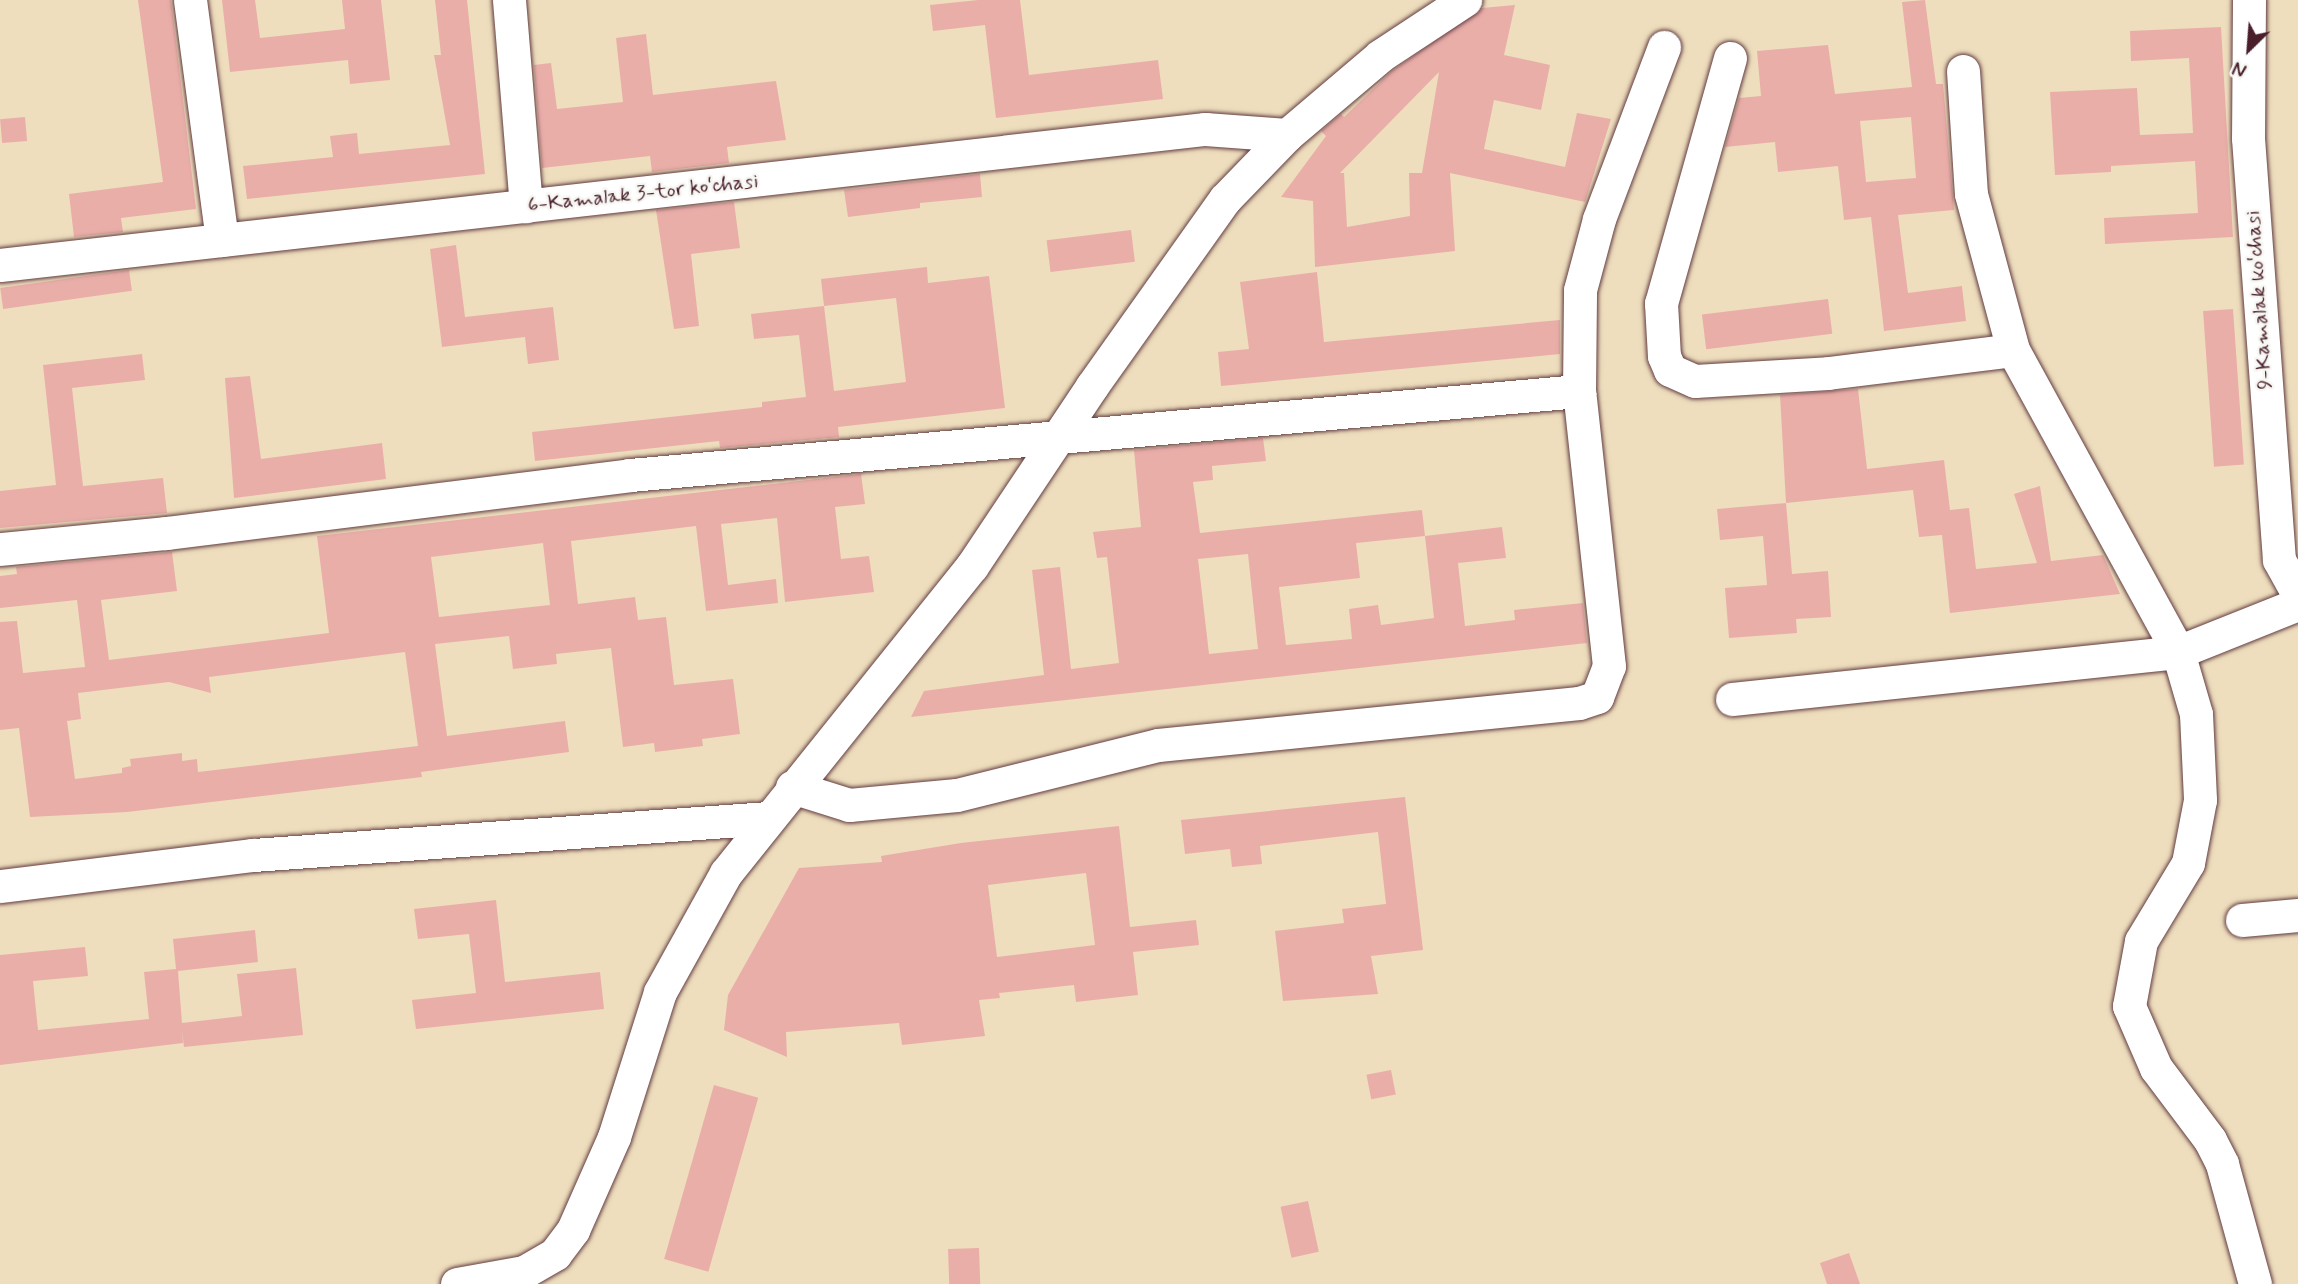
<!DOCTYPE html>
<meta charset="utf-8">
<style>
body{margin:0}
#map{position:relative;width:2298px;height:1284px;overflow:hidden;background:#eedebd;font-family:Mynerve,sans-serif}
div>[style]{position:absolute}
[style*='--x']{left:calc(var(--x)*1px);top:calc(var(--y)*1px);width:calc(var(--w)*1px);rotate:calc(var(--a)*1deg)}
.building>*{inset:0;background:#eaaea9;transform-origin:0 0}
.roads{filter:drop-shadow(0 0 2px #633c41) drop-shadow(0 0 2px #633c41)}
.minor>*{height:33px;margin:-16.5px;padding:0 16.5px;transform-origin:16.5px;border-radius:16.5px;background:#fff}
span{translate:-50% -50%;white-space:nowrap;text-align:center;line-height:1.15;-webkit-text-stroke:5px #f6f6f2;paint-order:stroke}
.street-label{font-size:21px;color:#4a1f2b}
.north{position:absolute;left:2214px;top:14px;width:70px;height:70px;-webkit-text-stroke:5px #f6f6f2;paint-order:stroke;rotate:205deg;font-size:19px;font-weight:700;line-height:28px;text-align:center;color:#4a1f2b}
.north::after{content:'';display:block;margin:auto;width:24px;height:32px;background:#4a1f2b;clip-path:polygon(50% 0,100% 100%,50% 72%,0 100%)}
</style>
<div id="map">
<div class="building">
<i style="clip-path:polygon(138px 0,171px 0,196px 209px,121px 218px,123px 232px,74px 237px,69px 194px,163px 182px)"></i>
<i style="clip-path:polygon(222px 0,255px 0,260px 38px,345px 29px,342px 0,381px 0,390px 80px,350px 84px,348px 60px,230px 72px)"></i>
<i style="clip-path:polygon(435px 0,467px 0,485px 174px,247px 199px,243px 166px,333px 157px,330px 136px,357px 133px,359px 154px,450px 145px,434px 55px,441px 55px)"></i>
<i style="clip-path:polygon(978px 0,1020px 0,1029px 75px,1158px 60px,1163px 99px,996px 118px,985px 25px,933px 31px,930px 5px)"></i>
<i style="clip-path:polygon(evenodd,1925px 0,1936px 84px,1943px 84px,1954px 210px,1898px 215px,1908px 293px,1962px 286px,1966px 321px,1884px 331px,1871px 217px,1844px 220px,1838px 166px,1778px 172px,1775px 142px,1725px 147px,1739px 98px,1761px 96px,1757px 51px,1828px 45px,1835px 94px,1912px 87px,1902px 2px,1925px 0,1911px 117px,1916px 178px,1866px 182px,1860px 121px,1911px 117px)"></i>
<i style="clip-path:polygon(evenodd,1515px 5px,1504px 55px,1550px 65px,1541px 110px,1494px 100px,1484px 149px,1565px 167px,1577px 113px,1611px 119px,1585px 202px,1450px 173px,1455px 251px,1315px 267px,1313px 201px,1281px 197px,1326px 136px,1321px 131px,1341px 114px,1344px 117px,1392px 71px,1482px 8px,1515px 5px,1439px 72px,1422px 173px,1409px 173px,1410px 216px,1347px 227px,1344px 173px,1340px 173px,1439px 72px)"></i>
<i style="clip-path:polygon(2221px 27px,2233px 237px,2105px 244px,2104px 218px,2198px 213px,2195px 161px,2111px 166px,2111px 172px,2055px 175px,2050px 92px,2137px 88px,2140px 135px,2193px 133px,2189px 58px,2131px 61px,2130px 31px)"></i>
<i style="clip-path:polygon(646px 34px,653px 95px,776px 81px,786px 140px,727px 147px,729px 163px,652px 172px,650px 156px,542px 168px,534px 65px,551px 63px,557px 109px,623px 102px,616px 38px)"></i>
<i style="left:25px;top:117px;width:24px;height:25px;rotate:85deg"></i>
<i style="clip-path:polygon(980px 174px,982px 197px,920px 203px,920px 208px,848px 217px,844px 190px)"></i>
<i style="clip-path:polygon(734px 202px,740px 248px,691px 254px,699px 326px,674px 329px,656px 210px)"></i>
<i style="left:1131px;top:230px;width:32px;height:85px;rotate:83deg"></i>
<i style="clip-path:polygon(456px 245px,465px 317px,553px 307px,559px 360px,528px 364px,525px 337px,442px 347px,430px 249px)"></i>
<i style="clip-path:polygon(evenodd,927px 267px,928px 283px,989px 276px,1005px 408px,838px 427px,839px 437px,720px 448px,719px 441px,535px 461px,532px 432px,762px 407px,762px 402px,806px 397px,799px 335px,754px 339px,751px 314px,824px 306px,821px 279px,927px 267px,896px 298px,906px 382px,834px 391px,824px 306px,896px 298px)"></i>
<i style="left:129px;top:270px;width:21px;height:130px;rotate:82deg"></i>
<i style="clip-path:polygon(1317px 272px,1324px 342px,1560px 320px,1560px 354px,1221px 386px,1218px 352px,1249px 349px,1240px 282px)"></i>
<i style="left:1828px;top:299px;width:35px;height:127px;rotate:83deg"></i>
<i style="left:2233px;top:309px;width:156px;height:30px;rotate:86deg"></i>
<i style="clip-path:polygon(142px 354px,145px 380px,72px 388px,83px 486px,163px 478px,167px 513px,0 528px,0 491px,56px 485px,43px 365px)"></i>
<i style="clip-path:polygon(250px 376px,261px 459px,382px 443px,386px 479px,234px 498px,225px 378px)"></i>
<i style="clip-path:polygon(1858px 389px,1867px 469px,1944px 460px,1950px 510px,1969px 508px,1976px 569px,2037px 563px,2014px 494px,2040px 486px,2051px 561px,2103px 555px,2120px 594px,1950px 613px,1942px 535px,1919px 537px,1913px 490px,1786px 503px,1780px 395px)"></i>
<i style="clip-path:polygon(evenodd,1263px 438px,1266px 461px,1212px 466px,1213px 480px,1193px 482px,1200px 533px,1422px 510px,1425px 536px,1502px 527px,1506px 558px,1458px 563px,1465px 626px,1515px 620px,1514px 610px,1583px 603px,1587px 643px,911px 717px,924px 691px,1044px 675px,1032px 570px,1060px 567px,1071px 669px,1119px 663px,1107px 557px,1097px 558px,1093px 532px,1141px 527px,1134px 450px,1263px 438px,1425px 536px,1434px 618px,1381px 625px,1378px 605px,1349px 609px,1352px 639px,1286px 645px,1279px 587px,1360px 578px,1356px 543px,1425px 536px,1263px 438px,1248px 554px,1258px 649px,1209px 654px,1198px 559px,1248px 554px)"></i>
<i style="clip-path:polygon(evenodd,861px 474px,865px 504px,835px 507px,841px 559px,869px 556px,874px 592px,785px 602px,777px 518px,721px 524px,728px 585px,776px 579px,778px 603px,706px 611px,696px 526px,571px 541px,578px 604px,635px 597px,638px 620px,666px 617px,674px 685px,733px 679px,740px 734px,702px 739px,703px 746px,655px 752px,654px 743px,623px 747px,611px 648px,556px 654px,557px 664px,513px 669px,509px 636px,463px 641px,435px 644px,447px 736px,565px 721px,569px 752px,421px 772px,422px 777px,127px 812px,30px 817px,19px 728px,0 730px,0 622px,17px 621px,23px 673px,85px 667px,77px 600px,0 608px,0 576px,17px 574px,16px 567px,172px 552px,177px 591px,101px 600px,109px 660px,329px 633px,317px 536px,861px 474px,543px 543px,550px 605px,439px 617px,431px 557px,543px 543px,861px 474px,405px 652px,418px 746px,198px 772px,197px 759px,182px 761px,182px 753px,130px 759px,131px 766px,122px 768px,122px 773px,75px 779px,67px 721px,81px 719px,78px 693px,169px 682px,211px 693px,209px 677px,405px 652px)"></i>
<i style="clip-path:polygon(1786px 503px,1792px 574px,1828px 571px,1831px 617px,1796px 619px,1797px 633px,1729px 638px,1725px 588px,1767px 585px,1763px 536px,1720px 540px,1717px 509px)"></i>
<i style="clip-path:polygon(1405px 797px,1423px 950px,1371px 956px,1378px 994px,1283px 1001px,1275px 931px,1344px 923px,1342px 909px,1386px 904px,1378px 832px,1260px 846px,1262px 864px,1232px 867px,1230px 849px,1185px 854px,1181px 820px)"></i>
<i style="clip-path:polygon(evenodd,1119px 826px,1130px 927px,1196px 920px,1199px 945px,1133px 952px,1138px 995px,1076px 1002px,1074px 985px,999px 993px,1000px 998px,979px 1000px,985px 1036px,902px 1045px,899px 1023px,786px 1032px,787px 1057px,724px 1030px,728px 995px,799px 868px,882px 862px,881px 856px,961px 843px,1119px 826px,1086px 873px,1095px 945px,997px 957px,988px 885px,1086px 873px)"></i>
<i style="clip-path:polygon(496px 900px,505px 982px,600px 972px,604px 1009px,416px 1029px,412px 1000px,476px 993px,469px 934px,418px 939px,414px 909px)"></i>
<i style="clip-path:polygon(255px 930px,258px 962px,178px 971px,182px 1023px,242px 1016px,237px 974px,296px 968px,303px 1035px,184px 1047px,182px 1030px,183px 1043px,0 1065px,0 955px,85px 947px,88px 976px,33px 981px,38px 1030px,149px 1019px,144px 972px,176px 969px,173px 939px)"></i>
<i style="left:1391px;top:1070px;width:25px;height:25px;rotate:79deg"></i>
<i style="left:714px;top:1085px;width:46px;height:181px;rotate:16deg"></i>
<i style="left:1308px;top:1201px;width:52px;height:28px;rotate:78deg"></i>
<i style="left:979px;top:1248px;width:36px;height:31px;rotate:88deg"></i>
<i style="clip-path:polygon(1849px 1253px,1860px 1284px,1827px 1284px,1820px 1263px)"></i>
</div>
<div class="roads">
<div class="minor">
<i style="--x:190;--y:0;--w:242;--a:82.4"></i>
<i style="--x:509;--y:0;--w:207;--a:85.3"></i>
<i style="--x:2249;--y:0;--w:138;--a:90.4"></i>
<i style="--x:2248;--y:138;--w:423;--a:85.8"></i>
<i style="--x:2279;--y:560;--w:39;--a:61"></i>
<i style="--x:1730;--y:58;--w:255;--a:105.7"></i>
<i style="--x:1661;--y:303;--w:53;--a:86.8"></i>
<i style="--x:1664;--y:356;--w:15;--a:67"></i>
<i style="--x:1670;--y:370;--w:27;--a:24"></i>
<i style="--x:1695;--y:381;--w:133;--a:-3.4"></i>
<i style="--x:1828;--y:373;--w:186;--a:-7.1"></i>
<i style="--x:1963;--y:71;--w:123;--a:86.3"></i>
<i style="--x:1971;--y:194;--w:162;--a:74.9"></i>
<i style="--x:2013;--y:350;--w:344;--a:61.3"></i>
<i style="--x:2178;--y:652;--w:65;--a:73.8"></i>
<i style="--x:2196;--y:714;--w:86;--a:87.3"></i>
<i style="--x:2200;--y:800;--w:64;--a:100.8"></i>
<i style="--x:2188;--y:863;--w:91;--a:121.1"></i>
<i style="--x:2141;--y:941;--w:66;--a:100.5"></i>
<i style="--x:2129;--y:1006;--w:68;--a:66.5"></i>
<i style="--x:2156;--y:1068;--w:90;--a:53.1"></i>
<i style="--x:2210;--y:1140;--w:27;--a:63"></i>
<i style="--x:2222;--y:1164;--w:124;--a:74.6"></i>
<i style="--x:0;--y:265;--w:1213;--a:-6.44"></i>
<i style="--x:1205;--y:129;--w:82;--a:4.2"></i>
<i style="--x:0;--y:549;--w:167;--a:-5.5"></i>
<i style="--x:166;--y:533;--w:468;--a:-7.1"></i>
<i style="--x:630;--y:475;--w:953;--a:-5.06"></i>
<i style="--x:1732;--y:699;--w:448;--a:-6"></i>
<i style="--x:2178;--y:652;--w:129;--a:-21.8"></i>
<i style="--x:792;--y:787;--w:60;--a:17.5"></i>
<i style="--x:849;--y:805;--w:108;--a:-5.3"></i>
<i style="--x:957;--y:795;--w:207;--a:-14"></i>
<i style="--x:1158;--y:745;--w:423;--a:-5.7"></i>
<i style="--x:1579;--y:703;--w:19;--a:-18"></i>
<i style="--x:1597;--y:697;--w:33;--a:-69"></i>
<i style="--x:1609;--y:666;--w:277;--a:-96.2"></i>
<i style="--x:1579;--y:391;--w:101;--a:-89.4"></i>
<i style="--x:1580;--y:290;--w:73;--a:-75"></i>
<i style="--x:1599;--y:219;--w:184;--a:-69.3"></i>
<i style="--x:0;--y:886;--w:255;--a:-7"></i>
<i style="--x:253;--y:855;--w:516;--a:-4.11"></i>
<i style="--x:2242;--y:920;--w:56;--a:-5.1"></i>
<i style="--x:457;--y:1284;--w:68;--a:-10.2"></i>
<i style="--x:524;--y:1272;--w:36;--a:-30"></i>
<i style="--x:555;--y:1254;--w:30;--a:-53"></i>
<i style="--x:573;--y:1230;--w:102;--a:-66.2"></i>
<i style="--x:614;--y:1137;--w:152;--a:-72.4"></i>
<i style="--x:660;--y:992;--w:136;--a:-61"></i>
<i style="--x:726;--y:873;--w:393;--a:-51.3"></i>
<i style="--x:972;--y:566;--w:216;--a:-56.3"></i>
<i style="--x:1092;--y:386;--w:229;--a:-54.6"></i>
<i style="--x:1225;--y:199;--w:89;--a:-45.9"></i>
<i style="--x:1287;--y:135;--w:122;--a:-40.3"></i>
<i style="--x:1380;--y:56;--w:102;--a:-33.4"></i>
</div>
</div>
<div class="street-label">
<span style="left:643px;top:193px;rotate:-6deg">6-Kamalak 3-tor koʻchasi</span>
<span style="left:2259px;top:300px;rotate:-94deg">9-Kamalak koʻchasi</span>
</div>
<div class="north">N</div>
</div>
